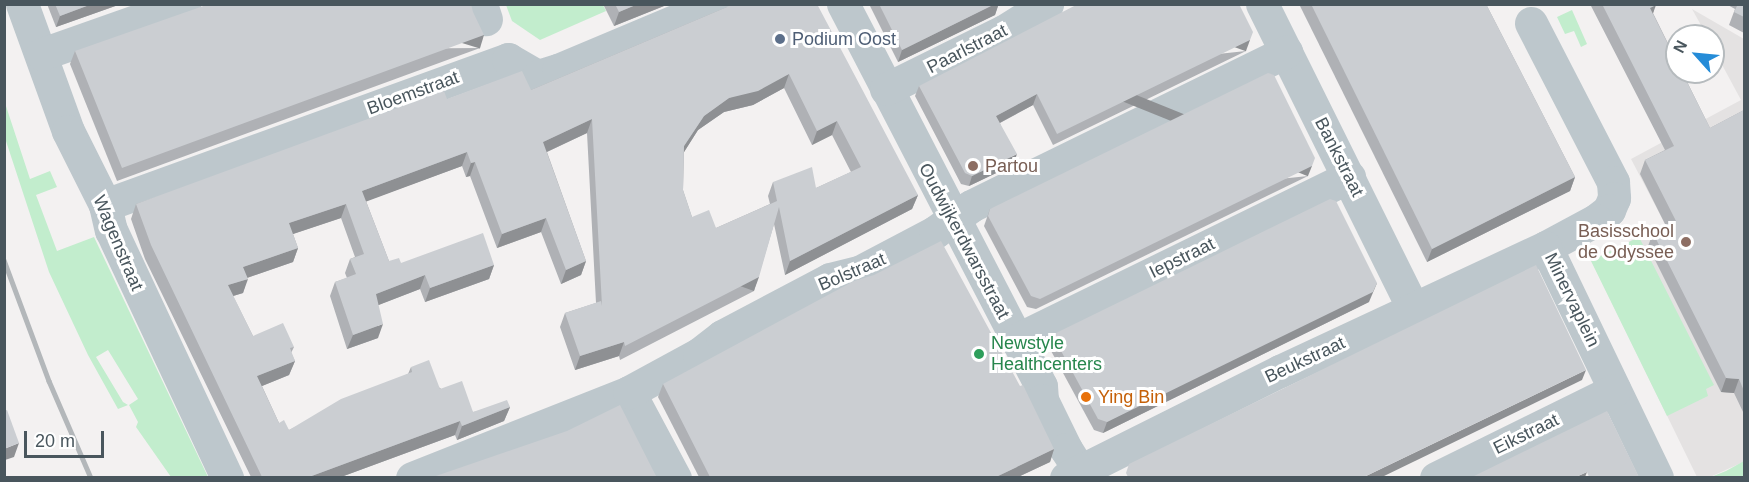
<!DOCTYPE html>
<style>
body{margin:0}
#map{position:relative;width:1749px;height:482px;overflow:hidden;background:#f3f1f1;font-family:Helvetica,sans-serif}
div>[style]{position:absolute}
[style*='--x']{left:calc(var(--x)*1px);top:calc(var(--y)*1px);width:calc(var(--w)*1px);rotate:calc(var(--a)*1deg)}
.education>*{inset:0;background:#e4e2e2}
.green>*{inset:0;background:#c2edcd}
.minor>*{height:33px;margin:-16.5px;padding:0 16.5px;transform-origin:16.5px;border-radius:16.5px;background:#bdc7cc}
.rail>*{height:4.5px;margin:-2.25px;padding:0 2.25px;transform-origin:2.25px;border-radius:2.25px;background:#b3b7ba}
.wall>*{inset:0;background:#afb1b5}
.shaded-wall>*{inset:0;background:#8e9093;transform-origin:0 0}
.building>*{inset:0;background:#cbced2}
.dots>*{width:16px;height:16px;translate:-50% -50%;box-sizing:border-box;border:3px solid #fff;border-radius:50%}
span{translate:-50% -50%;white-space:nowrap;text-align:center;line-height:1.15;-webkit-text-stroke:6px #fff;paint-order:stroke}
.service-label{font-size:18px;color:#4e5e75}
.left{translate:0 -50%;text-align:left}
.street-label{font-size:18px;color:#49565d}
.education-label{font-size:18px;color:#785e54}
.right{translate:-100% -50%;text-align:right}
.leisure-label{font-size:18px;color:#27864d}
.food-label{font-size:18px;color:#c56008}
.frame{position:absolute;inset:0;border:6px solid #49565d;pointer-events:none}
.north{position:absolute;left:1665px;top:24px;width:60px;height:60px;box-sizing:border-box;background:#fff;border:2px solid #b6bbbe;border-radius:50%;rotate:297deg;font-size:16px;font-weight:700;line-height:24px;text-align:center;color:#49565d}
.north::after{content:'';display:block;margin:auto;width:21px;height:27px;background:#258cd8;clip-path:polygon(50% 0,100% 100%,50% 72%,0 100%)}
.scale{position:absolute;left:24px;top:431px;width:80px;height:27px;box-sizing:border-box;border:3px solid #49565d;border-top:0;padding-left:8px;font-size:18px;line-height:21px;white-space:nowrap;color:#49565d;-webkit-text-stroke:4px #fff;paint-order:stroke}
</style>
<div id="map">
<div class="education">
<i style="clip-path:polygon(1692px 9px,1744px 39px,1744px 469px,1741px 463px,1710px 477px,1697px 477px,1591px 260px,1665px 224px,1631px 159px,1741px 100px,1713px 48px,1713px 36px,1707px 36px)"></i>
</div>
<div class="green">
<i style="clip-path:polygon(506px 5px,603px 5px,606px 11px,540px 40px,512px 21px)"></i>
<i style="clip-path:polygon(1572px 10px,1587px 44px,1581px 47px,1574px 31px,1565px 34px,1557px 17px)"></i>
<i style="clip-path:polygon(4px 100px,30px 179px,50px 171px,57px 187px,36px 195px,57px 251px,94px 237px,208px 477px,171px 477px,136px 427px,138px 422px,129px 405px,138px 399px,108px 350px,96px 357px,123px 402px,128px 405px,118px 409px,88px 355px,49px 272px,5px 138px)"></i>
<i style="clip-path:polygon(1639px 237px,1714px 385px,1706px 389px,1708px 396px,1667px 416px,1591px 261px)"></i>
<i style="clip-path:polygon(1744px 461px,1744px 477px,1711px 477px,1726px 471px)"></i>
</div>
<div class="minor">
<i style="--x:22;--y:4;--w:135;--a:70.1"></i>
<i style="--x:68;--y:131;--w:83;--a:63.4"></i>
<i style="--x:105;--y:205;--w:26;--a:77"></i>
<i style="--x:111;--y:230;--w:274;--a:64.9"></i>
<i style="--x:481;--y:4;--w:16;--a:72"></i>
<i style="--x:843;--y:4;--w:430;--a:62.6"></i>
<i style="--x:1041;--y:386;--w:14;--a:86"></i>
<i style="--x:1042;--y:400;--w:55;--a:63.9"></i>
<i style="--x:1066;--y:449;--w:34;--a:58"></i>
<i style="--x:1262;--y:4;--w:342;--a:63.6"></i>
<i style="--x:1531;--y:23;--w:179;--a:62.7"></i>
<i style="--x:1613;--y:182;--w:16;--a:86"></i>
<i style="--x:1614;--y:198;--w:13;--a:113"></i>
<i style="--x:1609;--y:210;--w:16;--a:142"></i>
<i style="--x:1596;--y:220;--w:57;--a:151.6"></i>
<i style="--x:1546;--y:247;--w:256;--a:64.3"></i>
<i style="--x:42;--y:54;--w:151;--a:-19.4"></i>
<i style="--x:886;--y:89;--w:131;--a:-26.2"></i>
<i style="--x:1004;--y:31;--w:51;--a:-32.1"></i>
<i style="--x:105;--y:205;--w:429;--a:-19.9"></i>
<i style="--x:508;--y:59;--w:34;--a:30"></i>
<i style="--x:538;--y:76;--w:21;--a:-17"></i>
<i style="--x:558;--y:70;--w:170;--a:-22.8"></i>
<i style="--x:1016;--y:340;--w:371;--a:-26.1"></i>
<i style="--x:629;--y:392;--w:98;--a:61.9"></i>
<i style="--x:412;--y:478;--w:233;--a:-21.6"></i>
<i style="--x:629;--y:392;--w:80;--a:-28.5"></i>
<i style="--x:699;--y:354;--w:29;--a:-38"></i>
<i style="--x:722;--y:336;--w:122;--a:-27.8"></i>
<i style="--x:830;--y:279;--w:32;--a:-14"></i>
<i style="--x:861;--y:271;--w:84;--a:-27.8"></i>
<i style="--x:935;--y:232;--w:44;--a:-35.8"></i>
<i style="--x:971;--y:206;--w:351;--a:-26.1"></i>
<i style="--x:1066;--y:478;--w:239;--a:-26.6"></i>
<i style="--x:1280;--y:371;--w:293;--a:-25"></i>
<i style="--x:1436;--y:478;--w:199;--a:-26.2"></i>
</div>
<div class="rail">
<i style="--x:4;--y:260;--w:129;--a:69.6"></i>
<i style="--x:49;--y:381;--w:106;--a:66.6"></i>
</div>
<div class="wall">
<i style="clip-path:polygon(47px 4px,121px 4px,56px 27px)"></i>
<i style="clip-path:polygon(603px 4px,669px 4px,614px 26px)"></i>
<i style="clip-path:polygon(869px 4px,1001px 4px,998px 6px,995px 15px,898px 62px)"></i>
<i style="clip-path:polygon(1299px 4px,1486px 4px,1575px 177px,1570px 191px,1427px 262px)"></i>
<i style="clip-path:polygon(1590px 4px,1655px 4px,1653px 13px,1710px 128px,1744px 110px,1744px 414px,1734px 393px,1721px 392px,1648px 246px,1653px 233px,1666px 226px,1640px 174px,1645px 160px,1665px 150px)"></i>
<i style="clip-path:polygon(1726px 4px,1744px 4px,1744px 33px,1729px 25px,1735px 9px)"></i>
<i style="clip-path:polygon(evenodd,727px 7px,918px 195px,912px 209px,785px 275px,774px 224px,754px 291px,620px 360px,619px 356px,575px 370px,560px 327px,565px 313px,596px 303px,587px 133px,547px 152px,586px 261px,581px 275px,561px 284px,541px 232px,497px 248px,470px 176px,466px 177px,462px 166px,366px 201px,389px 261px,401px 263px,494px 265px,489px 279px,425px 302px,420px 289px,378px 305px,378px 338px,347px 349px,330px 296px,335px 282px,347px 278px,345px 273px,350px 259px,355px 257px,341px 218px,293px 234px,298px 248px,293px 262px,247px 278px,243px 293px,233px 296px,253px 336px,294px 347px,291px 353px,295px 361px,289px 375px,262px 386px,279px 423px,289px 430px,408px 374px,411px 367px,473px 412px,510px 407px,504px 421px,457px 440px,455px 435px,341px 477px,251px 477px,145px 259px,131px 219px,136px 204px,447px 99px,531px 90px,727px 7px,784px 88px,812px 145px,832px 135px,851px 172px,816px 188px,773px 182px,768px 196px,770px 204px,716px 228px,692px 217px,683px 190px,684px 152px,698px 130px,724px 112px,753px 105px,784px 88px)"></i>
<i style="clip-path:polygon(480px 48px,117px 181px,70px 64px,75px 51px)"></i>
<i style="clip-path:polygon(1246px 51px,1053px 145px,1033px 105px,1000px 123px,1013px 165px,969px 186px,961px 184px,915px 96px,919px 86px)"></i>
<i style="clip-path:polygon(1308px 176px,1036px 309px,1027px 307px,984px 226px,990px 209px)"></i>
<i style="clip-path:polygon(1369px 302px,1103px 433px,1094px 430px,1050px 349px,1056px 333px)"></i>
<i style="clip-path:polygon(663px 384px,1054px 449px,1050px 462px,1018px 477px,699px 477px,658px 397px)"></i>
</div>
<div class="shaded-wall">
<i style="clip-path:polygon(92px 4px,121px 4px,56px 27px,60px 16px)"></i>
<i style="clip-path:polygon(638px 4px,669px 4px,614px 26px,619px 12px)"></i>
<i style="clip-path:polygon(995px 4px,1001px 4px,998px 6px,995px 15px,898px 62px,902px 50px)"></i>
<i style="clip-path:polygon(1656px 5px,1651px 19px,1650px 8px)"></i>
<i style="left:484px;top:35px;width:14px;height:386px;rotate:107deg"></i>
<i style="left:1250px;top:40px;width:12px;height:215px;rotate:110deg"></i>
<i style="clip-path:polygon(789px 74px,784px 88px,753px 105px,724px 112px,698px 130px,679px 160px,684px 146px,704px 116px,729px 98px)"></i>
<i style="clip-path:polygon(1037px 94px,1033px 105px,992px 127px,996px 116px)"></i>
<i style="clip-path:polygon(592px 119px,587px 133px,538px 156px,543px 142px)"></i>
<i style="clip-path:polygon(837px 121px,832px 135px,812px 145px,817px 131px)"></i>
<i style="clip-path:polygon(467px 152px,462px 166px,357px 205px,362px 191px)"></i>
<i style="clip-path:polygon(1017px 154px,1013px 165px,969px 186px,972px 176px)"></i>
<i style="clip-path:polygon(475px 162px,470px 176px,466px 177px,471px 163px)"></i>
<i style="left:1312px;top:166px;width:11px;height:303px;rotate:112deg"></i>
<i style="clip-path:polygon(1575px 177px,1570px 191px,1427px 262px,1432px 249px)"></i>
<i style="clip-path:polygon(918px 195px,912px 209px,785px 275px,790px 261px)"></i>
<i style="clip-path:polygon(346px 204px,341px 218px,284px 237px,289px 223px)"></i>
<i style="clip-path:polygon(546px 218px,541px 232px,497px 248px,502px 234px)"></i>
<i style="clip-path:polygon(298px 248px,293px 262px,238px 281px,243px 267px)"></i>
<i style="clip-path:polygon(586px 261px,581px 275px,561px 284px,566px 270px)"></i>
<i style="clip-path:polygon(494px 265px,489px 279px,425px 302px,430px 288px)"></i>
<i style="clip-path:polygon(425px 275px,420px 289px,371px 308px,376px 294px)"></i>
<i style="left:759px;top:277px;width:15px;height:151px;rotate:110deg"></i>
<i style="clip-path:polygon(248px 279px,243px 293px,223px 299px,228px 285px)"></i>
<i style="clip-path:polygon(1377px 283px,1369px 302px,1103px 433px,1107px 422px)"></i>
<i style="clip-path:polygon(383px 324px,378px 338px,347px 349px,353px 335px)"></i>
<i style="clip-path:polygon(624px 342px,619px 356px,575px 370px,580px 356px)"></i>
<i style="clip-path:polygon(295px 361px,289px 375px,252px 390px,257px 376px)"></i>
<i style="clip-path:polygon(1586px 370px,1582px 380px,1382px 477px,1364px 477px)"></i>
<i style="clip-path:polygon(1726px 378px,1739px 379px,1734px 393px,1721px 392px)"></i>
<i style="clip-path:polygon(510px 407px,504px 421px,457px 440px,462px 426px)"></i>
<i style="clip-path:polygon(460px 421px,455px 435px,341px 477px,309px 477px)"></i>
<i style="clip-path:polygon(19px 443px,14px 457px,5px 460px,4px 462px,4px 449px)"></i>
<i style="clip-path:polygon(1054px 449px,1050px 462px,1018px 477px,996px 477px)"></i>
<i style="clip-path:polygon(1587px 472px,1585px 477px,1576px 477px)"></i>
</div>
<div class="building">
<i style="clip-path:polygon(55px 4px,92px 4px,60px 16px)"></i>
<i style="clip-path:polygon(209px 4px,471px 4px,473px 12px,484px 35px,122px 168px,75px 51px)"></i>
<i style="clip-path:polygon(615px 4px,638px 4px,619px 12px)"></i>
<i style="clip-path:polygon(evenodd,731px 4px,817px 4px,918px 195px,790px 261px,779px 207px,759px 277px,625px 346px,624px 342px,580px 356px,565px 313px,601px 301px,602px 306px,592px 119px,543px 142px,586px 261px,566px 270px,546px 218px,502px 234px,475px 162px,471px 163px,467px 152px,362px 191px,389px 261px,399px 258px,401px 263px,483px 233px,494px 265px,430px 288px,425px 275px,376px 294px,383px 324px,353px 335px,335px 282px,356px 274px,350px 259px,364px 254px,346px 204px,289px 223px,298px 248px,243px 267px,248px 279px,228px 285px,253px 336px,283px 323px,294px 347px,290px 348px,295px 361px,257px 376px,279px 423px,284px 420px,289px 430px,341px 399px,412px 372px,411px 367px,429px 360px,440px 389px,462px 381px,473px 412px,507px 400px,510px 407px,462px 426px,460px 421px,309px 477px,262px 477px,151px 245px,136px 204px,444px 91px,447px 99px,522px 71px,531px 90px,727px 7px,731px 4px,789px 74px,817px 131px,837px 121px,861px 167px,816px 188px,812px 167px,773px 182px,777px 201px,716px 228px,709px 210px,692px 217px,683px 190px,684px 146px,704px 116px,729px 98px,758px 91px,789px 74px)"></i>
<i style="clip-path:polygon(879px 4px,995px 4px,902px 50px)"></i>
<i style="clip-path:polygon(1078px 4px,1239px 4px,1253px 32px,1250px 40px,1057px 134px,1037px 94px,996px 116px,1017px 154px,972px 176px,965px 173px,919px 86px)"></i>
<i style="clip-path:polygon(1311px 4px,1486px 4px,1575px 177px,1432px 249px)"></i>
<i style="clip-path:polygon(1602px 4px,1655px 4px,1656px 5px,1650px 8px,1677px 62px,1677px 72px,1682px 72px,1710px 128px,1744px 110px,1744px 208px,1743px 209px,1744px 213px,1744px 391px,1739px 379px,1726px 378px,1653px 233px,1676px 221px,1645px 160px,1674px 146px)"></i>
<i style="clip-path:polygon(1738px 4px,1744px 4px,1744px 17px,1734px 12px)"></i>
<i style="clip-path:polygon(1268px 73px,1274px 75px,1315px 158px,1312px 166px,1040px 299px,1031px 296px,988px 216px,990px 209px)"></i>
<i style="clip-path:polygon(1330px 199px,1336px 201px,1377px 283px,1373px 292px,1107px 422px,1098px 419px,1054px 338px,1056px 333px)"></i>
<i style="clip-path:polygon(941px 241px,1020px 386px,1023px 385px,1054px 449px,996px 477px,710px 477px,663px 384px,854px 281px,874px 275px)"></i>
<i style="clip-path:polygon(1536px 265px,1586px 370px,1364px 477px,1128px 477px,1126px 473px,1129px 464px)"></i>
<i style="clip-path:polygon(620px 405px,656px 476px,653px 477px,433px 477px,567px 431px)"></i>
<i style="clip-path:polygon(7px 410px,19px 443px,4px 449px,4px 411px)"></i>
<i style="clip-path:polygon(1607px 411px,1639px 477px,1589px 477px,1587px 472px,1576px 477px,1472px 477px)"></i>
</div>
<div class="dots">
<i style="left:780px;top:39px;background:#5c6f8a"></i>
<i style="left:973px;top:166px;background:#8d6e63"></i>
<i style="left:1686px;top:242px;background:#8d6e63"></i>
<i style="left:979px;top:354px;background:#2e9e5b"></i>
<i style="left:1086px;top:397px;background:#e8710a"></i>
</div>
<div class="service-label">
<span class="left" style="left:792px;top:39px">Podium Oost</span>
</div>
<div class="street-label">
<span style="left:967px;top:49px;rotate:-27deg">Paarlstraat</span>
<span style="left:413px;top:93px;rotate:-20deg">Bloemstraat</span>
<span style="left:1339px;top:157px;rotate:63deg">Bankstraat</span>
<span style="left:964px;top:241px;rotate:62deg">Oudwijkerdwarsstraat</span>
<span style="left:118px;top:243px;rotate:67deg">Wagenstraat</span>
<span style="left:1182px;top:258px;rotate:-26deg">Iepstraat</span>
<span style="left:852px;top:272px;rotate:-23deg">Bolstraat</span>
<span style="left:1572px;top:300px;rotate:64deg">Minervaplein</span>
<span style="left:1305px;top:360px;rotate:-25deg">Beukstraat</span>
<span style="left:1526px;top:434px;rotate:-26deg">Eikstraat</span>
</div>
<div class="education-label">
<span class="left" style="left:985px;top:166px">Partou</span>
<span class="right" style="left:1674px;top:242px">Basisschool<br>de Odyssee</span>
</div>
<div class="leisure-label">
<span class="left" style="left:991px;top:354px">Newstyle<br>Healthcenters</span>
</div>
<div class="food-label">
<span class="left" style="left:1098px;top:397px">Ying Bin</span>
</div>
<div class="frame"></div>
<div class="north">N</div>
<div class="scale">20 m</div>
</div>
